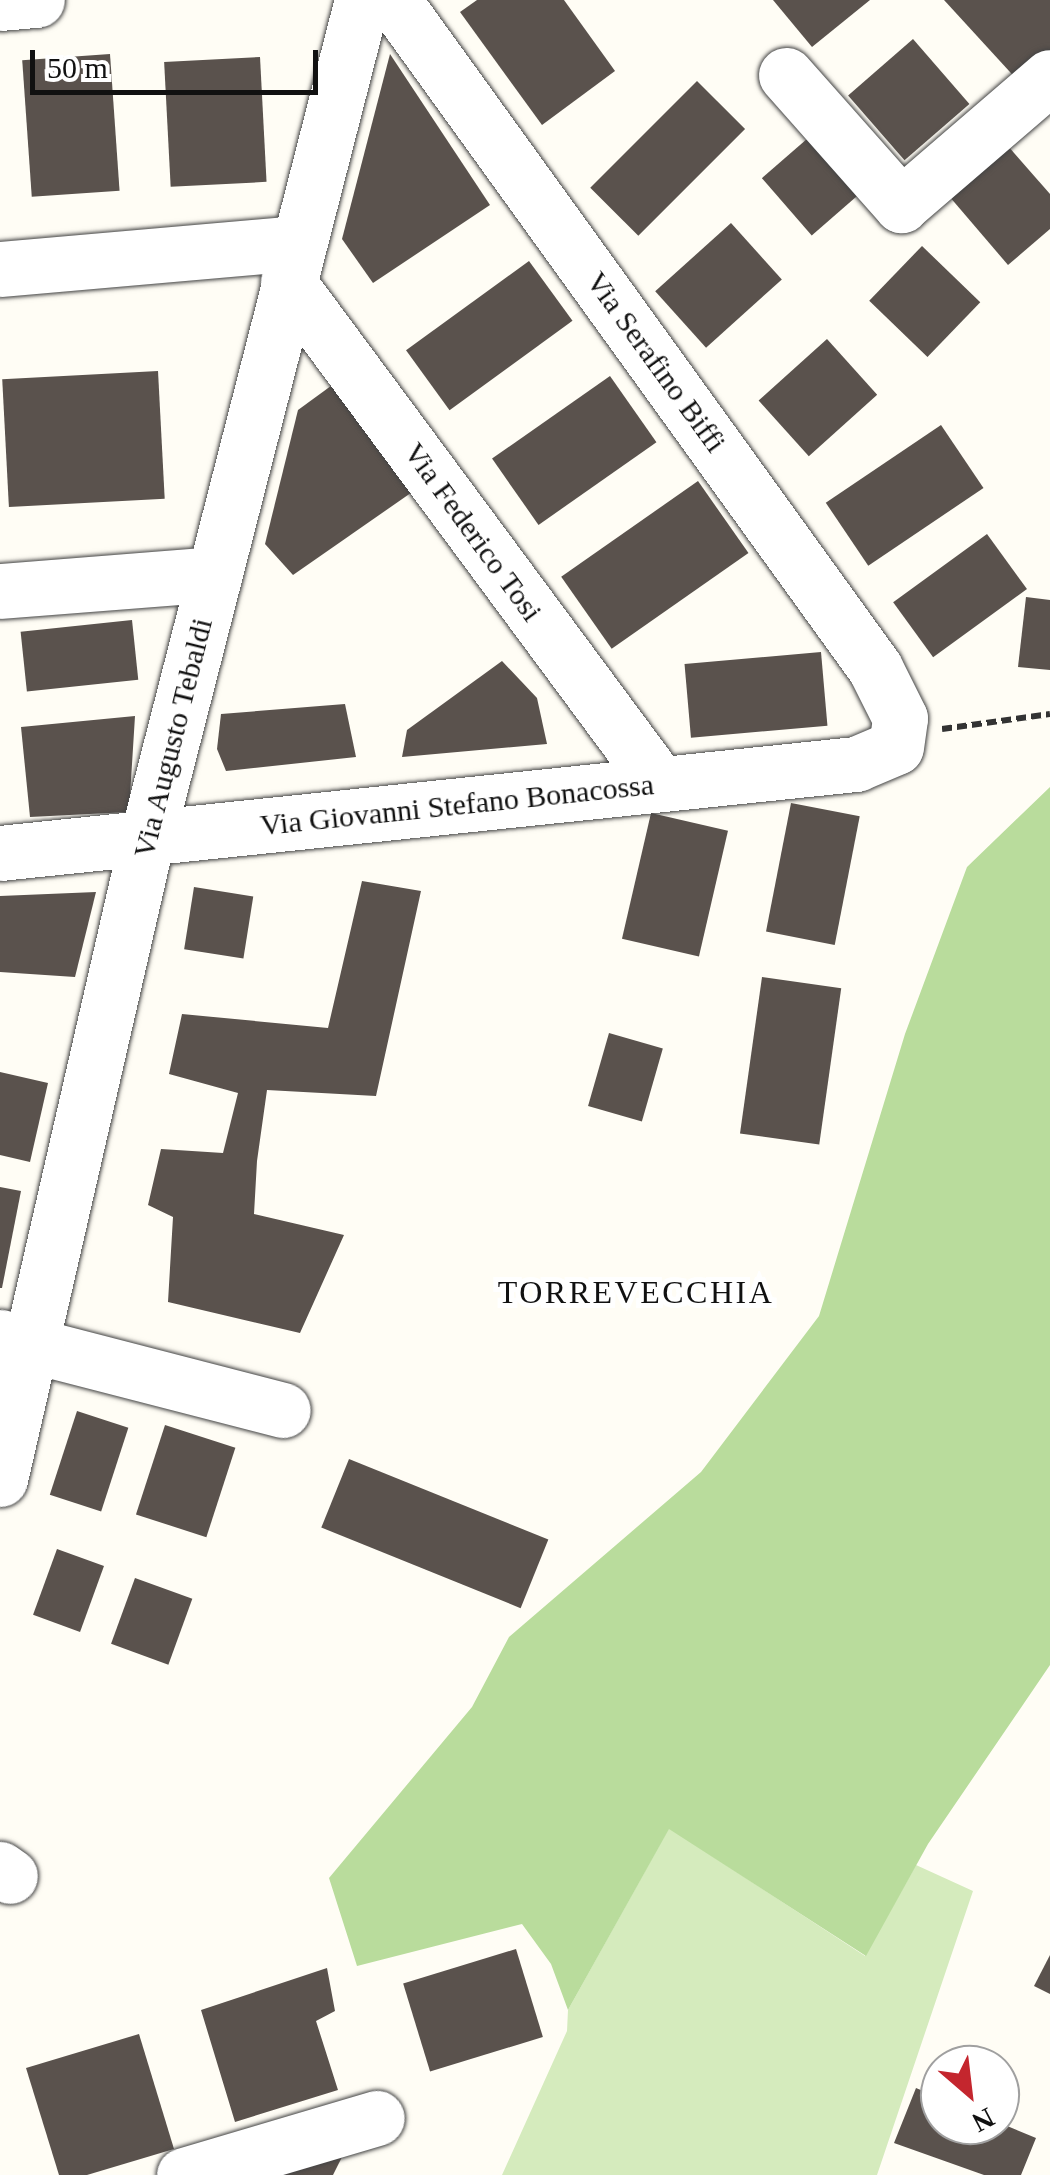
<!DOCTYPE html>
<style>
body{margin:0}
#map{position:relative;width:1050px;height:2175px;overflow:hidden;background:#fffdf5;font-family:"Times New Roman",serif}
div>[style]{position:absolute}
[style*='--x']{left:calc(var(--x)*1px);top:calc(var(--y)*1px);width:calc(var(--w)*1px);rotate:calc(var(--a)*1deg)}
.green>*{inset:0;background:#d5ebbd}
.forest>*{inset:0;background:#b9dc9c}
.building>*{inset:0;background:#5a524d;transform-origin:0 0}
.path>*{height:6px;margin-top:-3px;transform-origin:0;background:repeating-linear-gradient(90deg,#333 0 10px,transparent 0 15px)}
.roads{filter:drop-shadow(0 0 2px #444) drop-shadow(0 0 2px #444)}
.minor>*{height:55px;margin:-27.5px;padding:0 27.5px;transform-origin:27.5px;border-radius:27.5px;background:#fff}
span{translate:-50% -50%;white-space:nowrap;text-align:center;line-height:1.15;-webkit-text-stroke:10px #fff;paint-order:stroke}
.street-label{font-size:30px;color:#111}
.neighbourhood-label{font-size:32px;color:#111;letter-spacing:2.5px}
.north{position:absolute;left:920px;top:2045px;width:100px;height:100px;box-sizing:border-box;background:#fff;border:2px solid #a0a0a0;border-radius:50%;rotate:152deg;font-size:28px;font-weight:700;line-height:40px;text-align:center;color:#111}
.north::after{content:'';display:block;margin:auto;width:35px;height:45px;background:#c4262e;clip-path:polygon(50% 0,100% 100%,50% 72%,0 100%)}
.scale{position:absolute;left:30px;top:50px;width:288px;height:45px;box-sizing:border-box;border:5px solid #111;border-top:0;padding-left:12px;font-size:30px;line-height:35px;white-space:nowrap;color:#111;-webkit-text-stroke:8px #fff;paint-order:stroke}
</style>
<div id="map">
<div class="green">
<i style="clip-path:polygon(669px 1828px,865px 1956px,916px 1865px,973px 1891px,877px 2175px,502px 2175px,567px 2031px,568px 2010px)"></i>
</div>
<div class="forest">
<i style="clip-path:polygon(1050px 787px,1050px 1665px,928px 1844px,866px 1956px,669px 1829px,568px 2010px,551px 1964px,522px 1924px,357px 1966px,329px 1878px,472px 1707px,509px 1637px,701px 1472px,819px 1316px,905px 1034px,967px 867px)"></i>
</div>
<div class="building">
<i style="clip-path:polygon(477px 0,564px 0,615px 71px,542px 125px,460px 12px)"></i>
<i style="clip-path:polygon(773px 0,870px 0,812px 47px)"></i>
<i style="clip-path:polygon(944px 0,1050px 0,1050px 56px,1020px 83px)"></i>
<i style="left:913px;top:39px;width:86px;height:86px;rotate:49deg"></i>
<i style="left:110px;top:54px;width:137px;height:88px;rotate:86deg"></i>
<i style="clip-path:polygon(390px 54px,490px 205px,373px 283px,342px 239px)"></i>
<i style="left:260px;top:57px;width:125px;height:96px;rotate:87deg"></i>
<i style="left:697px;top:81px;width:68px;height:151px;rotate:45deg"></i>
<i style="left:823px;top:125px;width:76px;height:81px;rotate:49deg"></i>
<i style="clip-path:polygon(1008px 146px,1050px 194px,1050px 229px,1008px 265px,949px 196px)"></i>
<i style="left:731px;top:223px;width:76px;height:102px;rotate:48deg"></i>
<i style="left:922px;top:246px;width:81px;height:76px;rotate:44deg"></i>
<i style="left:529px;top:261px;width:74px;height:152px;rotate:54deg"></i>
<i style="left:827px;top:339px;width:75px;height:92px;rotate:48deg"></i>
<i style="left:158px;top:371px;width:128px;height:156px;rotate:87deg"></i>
<i style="left:610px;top:376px;width:81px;height:144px;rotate:55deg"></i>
<i style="clip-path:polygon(335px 383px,418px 488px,293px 575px,265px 544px,298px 410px)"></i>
<i style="left:941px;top:425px;width:76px;height:139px;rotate:56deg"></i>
<i style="left:698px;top:481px;width:88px;height:167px;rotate:55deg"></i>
<i style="left:987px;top:534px;width:68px;height:116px;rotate:54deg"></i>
<i style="clip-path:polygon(1026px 597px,1050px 600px,1050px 670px,1018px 667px)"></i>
<i style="left:132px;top:620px;width:60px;height:112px;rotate:84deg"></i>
<i style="left:821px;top:652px;width:74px;height:137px;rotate:85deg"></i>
<i style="clip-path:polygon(502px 661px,537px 698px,547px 744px,402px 757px,407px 730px)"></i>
<i style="clip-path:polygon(345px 704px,356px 757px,226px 771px,217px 749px,221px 714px)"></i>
<i style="clip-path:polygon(135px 716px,129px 812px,30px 817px,21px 727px)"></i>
<i style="left:791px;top:803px;width:70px;height:131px;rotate:11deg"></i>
<i style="left:651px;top:813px;width:79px;height:129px;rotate:13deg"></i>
<i style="clip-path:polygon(362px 881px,421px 891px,376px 1096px,267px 1090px,257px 1161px,254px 1214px,344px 1235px,300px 1333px,168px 1302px,173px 1217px,148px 1205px,161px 1149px,223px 1153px,238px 1093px,169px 1074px,182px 1014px,328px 1028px)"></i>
<i style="left:194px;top:887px;width:60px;height:63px;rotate:9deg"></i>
<i style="clip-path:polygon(96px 892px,75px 977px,0 972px,0 896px)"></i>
<i style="left:762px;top:977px;width:80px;height:158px;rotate:8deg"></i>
<i style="left:609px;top:1033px;width:56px;height:76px;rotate:16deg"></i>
<i style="clip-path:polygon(0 1072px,48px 1083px,30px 1162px,0 1155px)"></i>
<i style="clip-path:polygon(0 1187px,21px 1191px,2px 1288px,0 1288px)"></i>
<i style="left:77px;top:1411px;width:54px;height:88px;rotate:18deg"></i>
<i style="left:165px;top:1425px;width:74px;height:94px;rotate:18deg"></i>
<i style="left:349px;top:1459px;width:215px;height:74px;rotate:22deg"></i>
<i style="left:57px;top:1549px;width:50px;height:70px;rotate:20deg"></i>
<i style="left:135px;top:1578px;width:61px;height:70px;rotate:20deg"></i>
<i style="left:516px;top:1949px;width:92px;height:118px;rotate:73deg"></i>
<i style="clip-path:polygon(1050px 1955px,1050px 1994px,1034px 1986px)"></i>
<i style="clip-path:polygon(327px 1968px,335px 2011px,316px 2021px,338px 2090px,235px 2122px,201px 2010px)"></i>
<i style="clip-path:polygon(139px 2034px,174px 2149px,87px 2175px,59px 2175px,26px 2068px)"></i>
<i style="clip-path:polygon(916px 2088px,940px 2098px,940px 2125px,1000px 2123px,1036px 2138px,1021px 2175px,984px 2175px,894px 2143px)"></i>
<i style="clip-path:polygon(345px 2151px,333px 2175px,253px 2175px)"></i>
</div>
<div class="path">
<i style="--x:942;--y:729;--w:109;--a:-7.9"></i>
</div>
<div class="roads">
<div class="minor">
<i style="--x:0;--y:3;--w:37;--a:-5"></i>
<i style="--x:786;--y:75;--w:174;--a:48.5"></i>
<i style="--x:901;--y:205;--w:196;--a:-40.7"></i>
<i style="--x:0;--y:269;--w:299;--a:-5"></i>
<i style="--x:288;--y:282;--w:623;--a:53.48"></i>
<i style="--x:0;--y:591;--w:215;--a:-4.5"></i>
<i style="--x:0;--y:853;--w:861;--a:-5.94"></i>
<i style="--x:856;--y:764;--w:43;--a:-23"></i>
<i style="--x:896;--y:747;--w:29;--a:-82"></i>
<i style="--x:900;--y:718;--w:56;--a:-116.6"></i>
<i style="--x:875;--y:668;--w:824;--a:-125.81"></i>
<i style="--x:0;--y:1337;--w:292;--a:14.5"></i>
<i style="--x:0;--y:1479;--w:658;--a:-77.08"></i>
<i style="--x:147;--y:838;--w:865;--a:-75.61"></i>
<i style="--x:0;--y:1869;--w:12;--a:35"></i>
<i style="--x:184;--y:2175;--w:201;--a:-16.5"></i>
</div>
</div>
<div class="street-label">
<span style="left:656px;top:362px;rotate:54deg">Via Serafino Biffi</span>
<span style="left:473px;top:532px;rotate:54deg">Via Federico Tosi</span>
<span style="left:173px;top:738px;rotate:-76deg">Via Augusto Tebaldi</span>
<span style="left:457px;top:805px;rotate:-6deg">Via Giovanni Stefano Bonacossa</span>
</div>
<div class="neighbourhood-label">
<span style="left:636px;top:1292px">TORREVECCHIA</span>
</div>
<div class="north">N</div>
<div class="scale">50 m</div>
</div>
